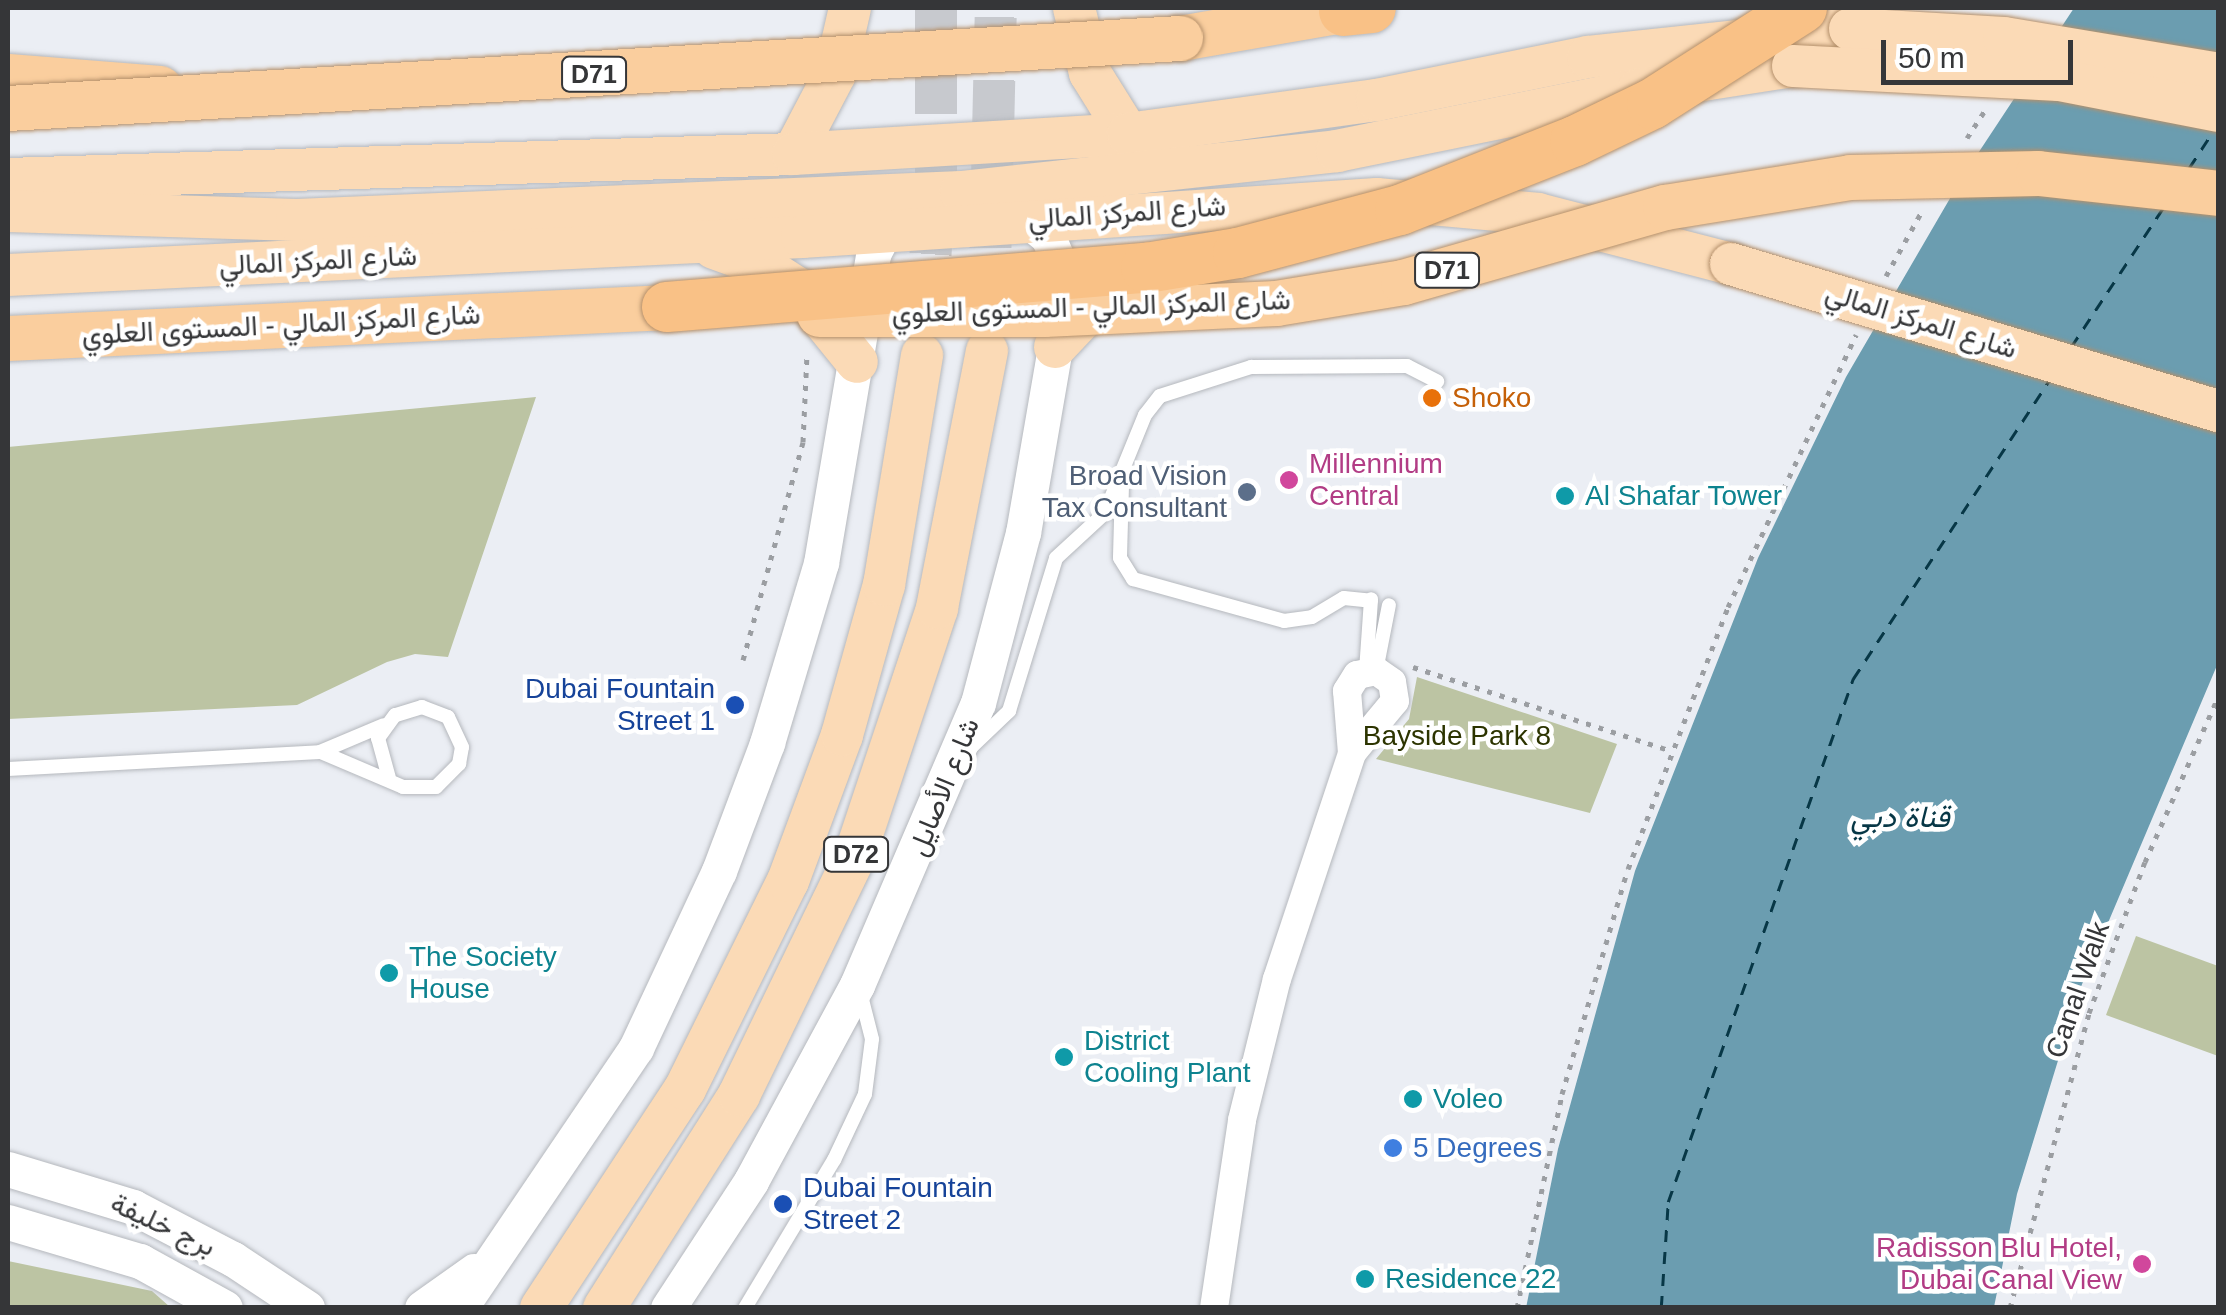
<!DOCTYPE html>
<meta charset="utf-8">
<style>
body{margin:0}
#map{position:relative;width:2226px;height:1315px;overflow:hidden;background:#ebeef4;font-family:Helvetica,Vazirmatn,sans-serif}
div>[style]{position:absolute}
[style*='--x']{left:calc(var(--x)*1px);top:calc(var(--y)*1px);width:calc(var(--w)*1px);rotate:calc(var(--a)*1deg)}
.green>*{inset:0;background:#bcc4a3}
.water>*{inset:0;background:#6b9db0}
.ferry>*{height:2.5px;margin-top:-1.25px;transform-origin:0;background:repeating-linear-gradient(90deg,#073746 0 12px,transparent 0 22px)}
.primary-tunnel>*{height:42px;margin-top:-21px;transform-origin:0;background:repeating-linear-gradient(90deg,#c7c9ce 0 42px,transparent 0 63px)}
.path>*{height:5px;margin-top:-2.5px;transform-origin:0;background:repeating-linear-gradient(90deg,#9b9ea2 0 5px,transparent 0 13px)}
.roads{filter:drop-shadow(0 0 2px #b5b8bd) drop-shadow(0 0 2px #b5b8bd)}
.service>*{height:14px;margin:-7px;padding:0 7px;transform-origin:7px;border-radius:7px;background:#fff}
.minor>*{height:28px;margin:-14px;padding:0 14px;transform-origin:14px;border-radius:14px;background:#fff}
.tertiary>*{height:35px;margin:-17.5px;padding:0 17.5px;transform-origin:17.5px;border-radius:17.5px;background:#fff}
.primary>*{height:42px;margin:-21px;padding:0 21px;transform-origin:21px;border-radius:21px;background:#fbdab6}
.trunk>*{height:45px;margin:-22.5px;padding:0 22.5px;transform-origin:22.5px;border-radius:22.5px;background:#face9e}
.motorway>*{height:50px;margin:-25px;padding:0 25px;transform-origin:25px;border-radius:25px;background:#f9c186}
.bridges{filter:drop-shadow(0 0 2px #b4906b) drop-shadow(0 0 2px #b4906b)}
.primary-bridge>*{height:42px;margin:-21px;padding:0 21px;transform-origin:21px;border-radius:21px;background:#fbdab6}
.trunk-bridge>*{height:45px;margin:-22.5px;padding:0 22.5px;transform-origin:22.5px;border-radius:22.5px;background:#face9e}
.motorway-bridge>*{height:50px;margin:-25px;padding:0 25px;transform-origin:25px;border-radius:25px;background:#f9c186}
.dots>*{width:28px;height:28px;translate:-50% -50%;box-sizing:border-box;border:5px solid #fff;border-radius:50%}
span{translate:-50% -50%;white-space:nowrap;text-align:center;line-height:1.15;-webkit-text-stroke:9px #fff;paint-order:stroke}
.shield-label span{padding:2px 8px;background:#fff;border:2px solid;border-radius:8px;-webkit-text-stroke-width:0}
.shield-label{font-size:25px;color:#353638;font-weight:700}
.street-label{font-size:28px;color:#353638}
.food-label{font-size:28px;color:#c56008}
.left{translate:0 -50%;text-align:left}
.hotel-label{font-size:28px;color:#b23c85}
.right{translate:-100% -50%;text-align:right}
.service-label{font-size:28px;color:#4e5e75}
.culture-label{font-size:28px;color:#0d838f}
.transit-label{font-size:28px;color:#164399}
.park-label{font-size:28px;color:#2c3400}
.shop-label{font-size:28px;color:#366cbe}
.water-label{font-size:30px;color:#073746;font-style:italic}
.frame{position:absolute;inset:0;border:10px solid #353638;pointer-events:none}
.scale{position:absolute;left:1881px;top:40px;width:192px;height:45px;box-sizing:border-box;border:5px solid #353638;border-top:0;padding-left:12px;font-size:30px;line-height:35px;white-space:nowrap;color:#353638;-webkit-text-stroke:8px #fff;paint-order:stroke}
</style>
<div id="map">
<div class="green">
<i style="clip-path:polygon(536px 397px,448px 657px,415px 654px,387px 662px,297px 705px,8px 719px,8px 447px)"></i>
<i style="clip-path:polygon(1417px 677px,1617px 744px,1590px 813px,1376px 759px,1409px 719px)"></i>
<i style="clip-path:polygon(2136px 936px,2218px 966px,2218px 1056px,2106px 1015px)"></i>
<i style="clip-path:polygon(8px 1261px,152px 1291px,170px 1307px,8px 1307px)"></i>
</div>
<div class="water">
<i style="clip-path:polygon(2074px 8px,2218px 8px,2218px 663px,2080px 989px,2017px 1194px,1994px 1307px,1526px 1308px,1558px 1149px,1635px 871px,1758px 558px,1846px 377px,1963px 176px)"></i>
</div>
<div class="ferry">
<i style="--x:2189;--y:168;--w:42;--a:-56.7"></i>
<i style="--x:2071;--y:347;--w:167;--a:-56.5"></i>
<i style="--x:1661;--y:1308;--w:106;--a:-86.2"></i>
<i style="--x:1668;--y:1202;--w:555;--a:-70.52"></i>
<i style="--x:1853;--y:679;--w:359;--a:-56.7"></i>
</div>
<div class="primary-tunnel">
<i style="--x:989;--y:311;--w:303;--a:-88.7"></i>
<i style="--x:926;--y:317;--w:140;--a:-85.9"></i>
<i style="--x:936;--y:177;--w:169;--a:-90"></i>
</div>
<div class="path">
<i style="--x:1967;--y:138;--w:33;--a:-57"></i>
<i style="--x:1886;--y:276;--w:74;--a:-61"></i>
<i style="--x:743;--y:660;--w:226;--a:-74.6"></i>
<i style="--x:803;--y:442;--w:89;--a:-87.4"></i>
<i style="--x:1413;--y:667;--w:271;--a:18"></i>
<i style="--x:1517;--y:1308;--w:219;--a:-78.1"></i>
<i style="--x:1562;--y:1094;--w:234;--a:-73.7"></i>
<i style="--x:1628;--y:869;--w:280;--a:-69.1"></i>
<i style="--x:1728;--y:607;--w:301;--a:-64.8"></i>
<i style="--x:2010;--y:1308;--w:305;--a:-75"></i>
<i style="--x:2089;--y:1013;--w:161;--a:-69.7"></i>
<i style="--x:2145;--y:862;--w:180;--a:-66.1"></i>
</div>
<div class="roads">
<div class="service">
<i style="--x:1122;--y:485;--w:73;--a:91.6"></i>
<i style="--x:1120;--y:558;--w:25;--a:58"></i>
<i style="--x:1133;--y:579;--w:157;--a:15.5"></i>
<i style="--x:1284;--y:621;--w:28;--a:-8"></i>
<i style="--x:1312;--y:617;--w:37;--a:-31"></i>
<i style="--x:1344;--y:598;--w:27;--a:6"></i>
<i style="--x:1366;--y:671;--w:72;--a:-86"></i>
<i style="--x:1376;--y:671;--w:67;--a:-78.9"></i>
<i style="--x:321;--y:752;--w:89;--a:23.1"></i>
<i style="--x:403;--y:787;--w:33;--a:0"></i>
<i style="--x:436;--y:787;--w:33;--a:-45"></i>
<i style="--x:459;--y:764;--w:17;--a:-80"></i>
<i style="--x:462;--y:747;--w:33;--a:-115"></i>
<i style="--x:448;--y:717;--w:28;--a:-159"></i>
<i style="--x:422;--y:707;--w:28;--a:163"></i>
<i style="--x:395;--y:715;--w:29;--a:126"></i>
<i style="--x:378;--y:738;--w:41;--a:74.6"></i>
<i style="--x:963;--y:755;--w:64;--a:-43.7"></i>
<i style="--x:1009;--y:711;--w:160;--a:-72.9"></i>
<i style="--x:1056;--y:558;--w:67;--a:-42.6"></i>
<i style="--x:1105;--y:513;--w:106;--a:-67.8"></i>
<i style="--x:1145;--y:415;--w:24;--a:-52"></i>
<i style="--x:1160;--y:396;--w:96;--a:-17.7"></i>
<i style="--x:1251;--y:367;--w:156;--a:-0.4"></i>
<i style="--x:1407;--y:366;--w:34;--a:27"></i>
<i style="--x:8;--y:769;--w:312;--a:-3.1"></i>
<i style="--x:320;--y:752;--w:69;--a:-22.9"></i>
<i style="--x:745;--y:1308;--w:173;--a:-59"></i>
<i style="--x:834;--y:1160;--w:73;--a:-64.8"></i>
<i style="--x:865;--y:1094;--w:55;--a:-82.7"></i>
<i style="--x:872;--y:1039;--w:49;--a:-104.3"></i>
</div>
<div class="minor">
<i style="--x:1214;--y:1308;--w:190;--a:-81.5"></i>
<i style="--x:1242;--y:1120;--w:145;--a:-76.1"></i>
<i style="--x:1277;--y:979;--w:238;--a:-71.6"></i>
<i style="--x:1352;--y:753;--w:67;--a:-50.4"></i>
<i style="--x:1395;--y:701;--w:19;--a:-99"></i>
<i style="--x:1392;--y:682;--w:19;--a:-145"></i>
<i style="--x:1376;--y:671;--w:19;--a:168"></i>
<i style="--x:1357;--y:675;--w:19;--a:122"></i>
<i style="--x:1347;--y:691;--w:62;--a:85.4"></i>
</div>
<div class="tertiary">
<i style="--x:8;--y:1169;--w:131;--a:16.9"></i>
<i style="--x:133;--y:1207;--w:113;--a:27.5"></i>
<i style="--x:233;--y:1259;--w:89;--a:33.5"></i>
<i style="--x:8;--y:1222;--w:138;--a:16.5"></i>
<i style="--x:140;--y:1261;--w:97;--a:28.9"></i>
<i style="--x:422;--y:1308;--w:64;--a:-35.4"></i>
<i style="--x:460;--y:1308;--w:314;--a:-55.9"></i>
<i style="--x:636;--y:1048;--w:195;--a:-64.9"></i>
<i style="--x:719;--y:871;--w:137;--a:-69.4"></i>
<i style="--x:767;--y:743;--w:188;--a:-73.3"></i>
<i style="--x:821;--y:563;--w:313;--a:-80.4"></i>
<i style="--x:873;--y:254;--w:25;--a:-63"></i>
<i style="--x:884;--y:232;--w:24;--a:-36"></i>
<i style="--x:668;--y:1308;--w:152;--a:-56.8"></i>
<i style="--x:751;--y:1181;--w:223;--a:-61.6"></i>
<i style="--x:857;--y:985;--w:307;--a:-66.8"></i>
<i style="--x:978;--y:703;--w:176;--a:-75.2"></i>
<i style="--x:1023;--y:533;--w:189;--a:-80.2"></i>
<i style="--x:1055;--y:347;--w:89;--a:-88.7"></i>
<i style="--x:1057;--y:258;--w:23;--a:-113"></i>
<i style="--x:1048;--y:237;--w:41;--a:-140.9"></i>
</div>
<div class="primary">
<i style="--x:1074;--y:8;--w:67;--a:76.2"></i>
<i style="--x:1090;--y:73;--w:72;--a:58.1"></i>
<i style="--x:793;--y:154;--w:90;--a:-62.3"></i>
<i style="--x:835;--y:74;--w:68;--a:-77.2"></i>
<i style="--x:8;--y:179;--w:785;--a:-1.82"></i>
<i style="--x:793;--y:154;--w:336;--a:-3.4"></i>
<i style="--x:1128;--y:134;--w:251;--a:-7.8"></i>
<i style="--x:1377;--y:100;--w:215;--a:-11.5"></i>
<i style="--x:1588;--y:57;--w:263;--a:-6.1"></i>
<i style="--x:8;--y:211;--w:289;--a:1.8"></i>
<i style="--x:297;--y:220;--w:665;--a:-2.41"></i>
<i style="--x:961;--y:192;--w:378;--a:-6.2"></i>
<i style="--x:1337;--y:151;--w:307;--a:-11.5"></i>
<i style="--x:1638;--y:90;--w:157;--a:-8.8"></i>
<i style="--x:714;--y:248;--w:50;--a:19.9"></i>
<i style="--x:761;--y:265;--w:43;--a:32.6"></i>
<i style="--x:797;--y:288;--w:95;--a:51"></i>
<i style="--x:8;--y:275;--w:795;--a:-2.74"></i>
<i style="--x:802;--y:237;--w:576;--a:-3.78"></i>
<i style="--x:1377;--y:199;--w:162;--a:5.3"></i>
<i style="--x:1538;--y:214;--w:199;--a:14.5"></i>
<i style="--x:1055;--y:347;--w:74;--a:-46.6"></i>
<i style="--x:541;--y:1308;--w:262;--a:-56.7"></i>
<i style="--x:685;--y:1089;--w:232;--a:-63.7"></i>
<i style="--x:788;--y:881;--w:156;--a:-69.7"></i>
<i style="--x:842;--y:735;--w:156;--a:-74.4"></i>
<i style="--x:884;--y:585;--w:233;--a:-80.6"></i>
<i style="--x:604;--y:1308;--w:252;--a:-57.6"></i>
<i style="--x:739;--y:1095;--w:263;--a:-64.1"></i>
<i style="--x:854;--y:858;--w:263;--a:-71.6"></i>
<i style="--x:937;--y:608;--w:262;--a:-79"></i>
</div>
<div class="trunk">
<i style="--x:1180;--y:38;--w:176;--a:-9.8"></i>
<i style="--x:8;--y:76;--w:152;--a:4.5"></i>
<i style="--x:8;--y:338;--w:660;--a:-2.69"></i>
</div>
<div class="motorway">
<i style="--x:1344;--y:11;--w:27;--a:-6"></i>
</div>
</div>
<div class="bridges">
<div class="primary-bridge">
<i style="--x:1850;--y:29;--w:154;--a:3.3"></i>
<i style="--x:2004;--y:38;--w:217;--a:9.5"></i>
<i style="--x:1793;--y:66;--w:266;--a:3"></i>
<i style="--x:2059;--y:80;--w:162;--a:11"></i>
<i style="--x:1731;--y:264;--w:509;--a:16.8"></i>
</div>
<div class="trunk-bridge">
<i style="--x:8;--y:108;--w:1174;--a:-3.42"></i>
<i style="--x:819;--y:314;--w:225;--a:0"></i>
<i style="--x:1044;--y:314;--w:232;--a:-2.7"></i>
<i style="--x:1276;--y:303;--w:129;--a:-9.4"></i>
<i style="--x:1403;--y:282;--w:273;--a:-16"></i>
<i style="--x:1665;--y:207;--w:187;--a:-9.2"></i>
<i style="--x:1850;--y:177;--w:188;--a:-1.2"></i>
<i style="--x:2038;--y:173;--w:181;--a:6.3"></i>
</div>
<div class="motorway-bridge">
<i style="--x:667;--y:307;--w:481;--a:-4.7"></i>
<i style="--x:1146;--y:268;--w:93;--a:-9.3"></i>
<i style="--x:1238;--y:253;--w:168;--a:-14.9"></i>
<i style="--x:1400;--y:210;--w:188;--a:-21.5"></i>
<i style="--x:1575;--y:141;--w:85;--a:-25.7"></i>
<i style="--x:1652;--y:104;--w:178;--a:-32.6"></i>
</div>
</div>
<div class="dots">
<i style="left:1432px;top:398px;background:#e8710a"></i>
<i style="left:1289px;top:480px;background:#d1479c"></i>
<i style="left:1247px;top:492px;background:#5c6f8a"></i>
<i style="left:1565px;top:496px;background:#0f9aa8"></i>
<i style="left:735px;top:705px;background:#1a4fb4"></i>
<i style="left:389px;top:973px;background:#0f9aa8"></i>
<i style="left:1064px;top:1057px;background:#0f9aa8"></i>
<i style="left:1413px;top:1099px;background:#0f9aa8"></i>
<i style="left:1393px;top:1148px;background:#3f7fe0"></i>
<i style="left:783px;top:1204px;background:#1a4fb4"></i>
<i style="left:2142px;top:1264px;background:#d1479c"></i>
<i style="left:1365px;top:1279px;background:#0f9aa8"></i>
</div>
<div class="shield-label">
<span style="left:594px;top:74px">D71</span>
<span style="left:1447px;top:270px">D71</span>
<span style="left:856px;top:854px">D72</span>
</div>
<div class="street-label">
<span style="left:1127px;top:213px;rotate:-4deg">شارع المركز المالي</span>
<span style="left:318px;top:261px;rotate:-3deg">شارع المركز المالي</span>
<span style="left:1091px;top:307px;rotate:-2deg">شارع المركز المالي - المستوى العلوي</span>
<span style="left:1921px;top:321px;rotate:17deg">شارع المركز المالي</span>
<span style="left:281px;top:325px;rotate:-3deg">شارع المركز المالي - المستوى العلوي</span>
<span style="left:944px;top:787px;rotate:-68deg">شارع الأصايل</span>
<span style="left:2078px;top:990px;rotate:-71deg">Canal Walk</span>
<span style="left:163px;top:1225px;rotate:25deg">برج خليفة</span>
</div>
<div class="food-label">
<span class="left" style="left:1452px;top:398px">Shoko</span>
</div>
<div class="hotel-label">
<span class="left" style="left:1309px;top:480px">Millennium<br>Central</span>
<span class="right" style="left:2122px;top:1264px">Radisson Blu Hotel,<br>Dubai Canal View</span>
</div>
<div class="service-label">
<span class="right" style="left:1227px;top:492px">Broad Vision<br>Tax Consultant</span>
</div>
<div class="culture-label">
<span class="left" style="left:1585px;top:496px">Al Shafar Tower</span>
<span class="left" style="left:409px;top:973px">The Society<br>House</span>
<span class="left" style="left:1084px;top:1057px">District<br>Cooling Plant</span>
<span class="left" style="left:1433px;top:1099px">Voleo</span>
<span class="left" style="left:1385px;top:1279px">Residence 22</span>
</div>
<div class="transit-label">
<span class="right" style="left:715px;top:705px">Dubai Fountain<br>Street 1</span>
<span class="left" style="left:803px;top:1204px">Dubai Fountain<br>Street 2</span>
</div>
<div class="park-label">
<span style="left:1457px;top:736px">Bayside Park 8</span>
</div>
<div class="shop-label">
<span class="left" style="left:1413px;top:1148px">5 Degrees</span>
</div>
<div class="water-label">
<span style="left:1900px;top:817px">قناة دبي</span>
</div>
<div class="frame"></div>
<div class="scale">50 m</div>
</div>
